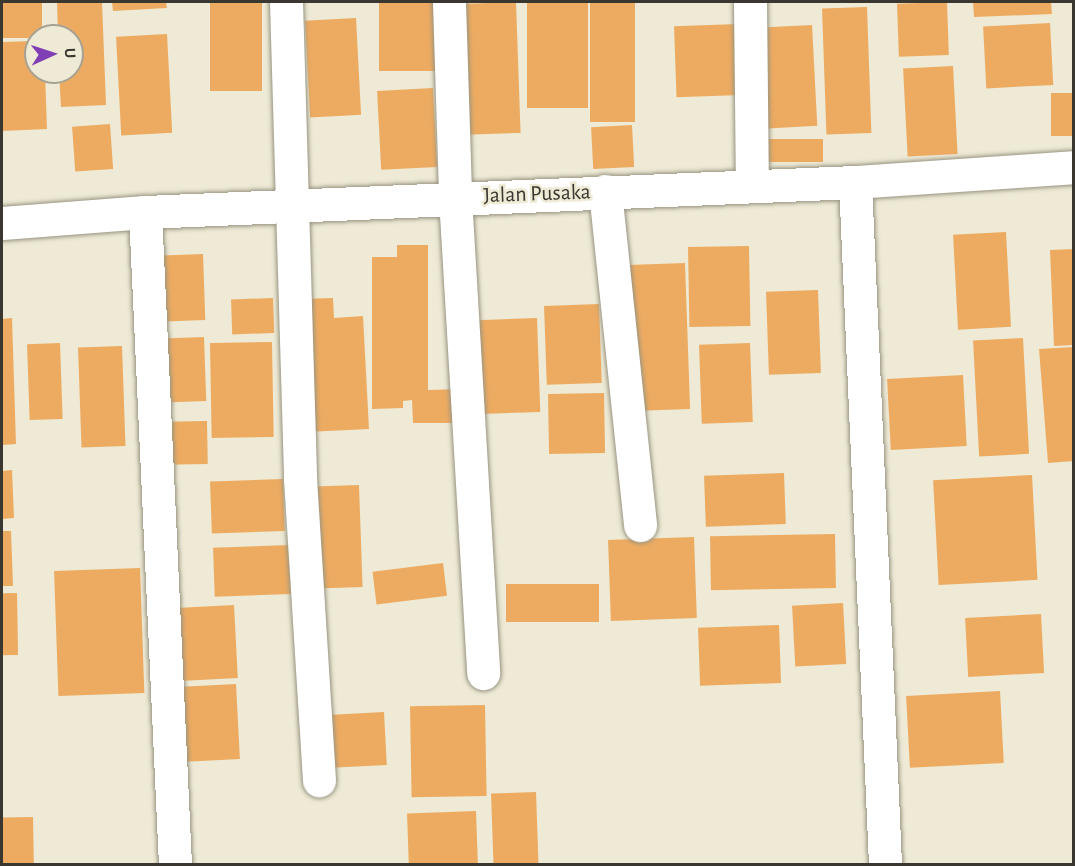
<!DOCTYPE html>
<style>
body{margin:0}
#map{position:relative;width:1075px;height:866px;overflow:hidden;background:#eeead5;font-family:"Alegreya Sans",sans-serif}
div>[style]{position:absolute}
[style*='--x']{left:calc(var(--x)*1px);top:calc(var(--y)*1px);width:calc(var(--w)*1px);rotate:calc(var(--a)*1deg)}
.building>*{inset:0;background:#edab61;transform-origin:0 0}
.roads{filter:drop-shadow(0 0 2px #989481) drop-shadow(0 0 2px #989481)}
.minor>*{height:33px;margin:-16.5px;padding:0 16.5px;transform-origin:16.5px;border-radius:16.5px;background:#fff}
.tertiary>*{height:33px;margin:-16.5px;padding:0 16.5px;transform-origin:16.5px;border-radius:16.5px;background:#fff}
span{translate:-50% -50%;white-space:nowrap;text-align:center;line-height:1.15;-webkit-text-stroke:5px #eeead5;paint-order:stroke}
.street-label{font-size:22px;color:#39372f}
.frame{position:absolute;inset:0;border:3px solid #39372f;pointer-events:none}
.north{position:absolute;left:24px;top:24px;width:60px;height:60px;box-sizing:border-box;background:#eeead5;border:2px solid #a6a293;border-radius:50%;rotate:87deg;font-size:16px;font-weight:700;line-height:24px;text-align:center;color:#39372f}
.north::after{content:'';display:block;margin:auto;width:21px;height:27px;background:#803fb4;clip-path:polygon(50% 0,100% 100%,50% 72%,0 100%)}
</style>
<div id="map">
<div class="building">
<i style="left:2px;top:2px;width:40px;height:36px"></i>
<i style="clip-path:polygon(57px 2px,102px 2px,106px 105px,61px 107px,59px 72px,72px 72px,72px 36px,58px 36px)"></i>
<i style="clip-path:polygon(112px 2px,166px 2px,167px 8px,113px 11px)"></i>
<i style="left:210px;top:2px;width:52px;height:89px"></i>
<i style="left:379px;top:2px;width:56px;height:69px"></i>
<i style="left:516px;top:2px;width:131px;height:63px;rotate:88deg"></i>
<i style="left:527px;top:2px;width:61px;height:106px"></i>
<i style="left:590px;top:2px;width:45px;height:120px"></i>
<i style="left:947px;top:2px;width:53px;height:50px;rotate:88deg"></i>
<i style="clip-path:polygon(973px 2px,1051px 2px,1052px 14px,974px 17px)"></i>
<i style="left:867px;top:7px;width:126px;height:45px;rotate:88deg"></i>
<i style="left:356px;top:18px;width:97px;height:51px;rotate:87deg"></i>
<i style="left:1050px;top:23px;width:62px;height:67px;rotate:87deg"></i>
<i style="left:738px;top:24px;width:71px;height:64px;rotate:88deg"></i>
<i style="left:812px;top:25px;width:101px;height:54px;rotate:87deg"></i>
<i style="left:167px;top:34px;width:99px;height:51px;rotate:87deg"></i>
<i style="clip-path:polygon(36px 41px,36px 72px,45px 72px,47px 129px,2px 131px,2px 42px)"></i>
<i style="left:953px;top:66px;width:88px;height:50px;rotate:87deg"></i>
<i style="left:433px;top:88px;width:79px;height:56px;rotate:87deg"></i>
<i style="left:1074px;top:93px;width:43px;height:23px;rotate:90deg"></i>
<i style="left:110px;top:124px;width:45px;height:38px;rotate:86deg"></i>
<i style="left:632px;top:125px;width:42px;height:41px;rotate:87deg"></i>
<i style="left:823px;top:139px;width:23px;height:59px;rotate:90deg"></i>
<i style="left:1006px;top:232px;width:95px;height:53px;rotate:87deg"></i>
<i style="clip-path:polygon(397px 245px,428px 245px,428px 390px,464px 389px,465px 423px,413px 423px,412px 400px,403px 401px,403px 408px,372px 409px,372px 257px,397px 257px)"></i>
<i style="left:749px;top:246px;width:80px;height:61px;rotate:89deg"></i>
<i style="clip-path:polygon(1074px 249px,1074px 345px,1054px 346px,1050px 250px)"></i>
<i style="left:203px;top:254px;width:66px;height:48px;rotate:88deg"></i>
<i style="left:685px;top:263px;width:146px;height:57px;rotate:88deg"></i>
<i style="left:818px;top:290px;width:83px;height:52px;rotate:88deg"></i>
<i style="left:273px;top:298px;width:35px;height:42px;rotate:88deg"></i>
<i style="clip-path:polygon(333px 298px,334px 318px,363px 316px,369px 429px,307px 432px,300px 299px)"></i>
<i style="left:599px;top:304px;width:79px;height:55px;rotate:88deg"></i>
<i style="clip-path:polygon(12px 318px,16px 444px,2px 445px,2px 319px)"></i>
<i style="left:537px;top:318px;width:94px;height:61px;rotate:88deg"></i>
<i style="left:204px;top:337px;width:64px;height:49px;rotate:88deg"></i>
<i style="left:1023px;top:338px;width:116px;height:50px;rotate:87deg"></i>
<i style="left:272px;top:342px;width:95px;height:62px;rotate:89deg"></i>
<i style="left:60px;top:343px;width:76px;height:33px;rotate:88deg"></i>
<i style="left:750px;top:343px;width:79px;height:51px;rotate:88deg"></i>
<i style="left:122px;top:346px;width:100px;height:44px;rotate:88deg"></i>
<i style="clip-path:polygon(1074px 347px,1074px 461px,1048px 463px,1039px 349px)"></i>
<i style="left:963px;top:375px;width:71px;height:76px;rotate:87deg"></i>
<i style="left:604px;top:393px;width:60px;height:56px;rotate:89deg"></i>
<i style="left:207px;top:421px;width:43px;height:43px;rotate:89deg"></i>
<i style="clip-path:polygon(12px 470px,14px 518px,2px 519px,2px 471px)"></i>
<i style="left:784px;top:473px;width:51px;height:80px;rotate:88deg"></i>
<i style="left:1032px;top:475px;width:105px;height:99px;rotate:87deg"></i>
<i style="left:283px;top:479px;width:52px;height:73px;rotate:88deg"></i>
<i style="left:359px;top:485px;width:102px;height:45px;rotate:88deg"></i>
<i style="clip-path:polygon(2px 531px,11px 531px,13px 586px,2px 586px)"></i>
<i style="left:835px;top:534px;width:54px;height:125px;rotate:89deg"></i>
<i style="left:694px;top:537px;width:81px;height:86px;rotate:88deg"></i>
<i style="left:290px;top:545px;width:49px;height:77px;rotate:88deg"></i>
<i style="left:443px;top:563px;width:33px;height:71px;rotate:83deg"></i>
<i style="left:140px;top:568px;width:125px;height:86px;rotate:88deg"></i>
<i style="left:506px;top:584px;width:93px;height:38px"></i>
<i style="left:17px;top:593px;width:62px;height:15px;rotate:89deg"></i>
<i style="left:843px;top:603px;width:61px;height:51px;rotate:87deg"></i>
<i style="left:234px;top:605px;width:73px;height:63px;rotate:87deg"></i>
<i style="left:1041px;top:614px;width:59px;height:76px;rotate:87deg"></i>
<i style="left:779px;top:625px;width:58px;height:81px;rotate:88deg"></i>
<i style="left:236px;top:684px;width:75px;height:64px;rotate:87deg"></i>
<i style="left:1000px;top:691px;width:72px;height:94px;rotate:87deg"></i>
<i style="left:485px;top:705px;width:91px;height:75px;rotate:89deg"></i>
<i style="left:384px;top:712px;width:53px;height:61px;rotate:87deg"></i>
<i style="left:536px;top:792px;width:72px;height:45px;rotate:88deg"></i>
<i style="left:476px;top:811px;width:53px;height:69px;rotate:88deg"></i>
<i style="left:33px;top:817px;width:47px;height:31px;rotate:89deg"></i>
</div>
<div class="roads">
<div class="minor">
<i style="--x:286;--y:2;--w:476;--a:88.3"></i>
<i style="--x:300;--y:478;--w:303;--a:86.4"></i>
<i style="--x:449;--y:2;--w:195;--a:88.2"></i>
<i style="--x:455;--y:197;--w:477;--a:86.6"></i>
<i style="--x:750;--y:2;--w:182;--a:89.4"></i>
<i style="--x:855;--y:182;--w:683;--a:87.48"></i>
<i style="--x:605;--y:191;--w:336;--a:84"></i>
<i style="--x:145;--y:212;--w:653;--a:87.37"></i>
</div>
<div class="tertiary">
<i style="--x:2;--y:223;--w:143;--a:-4.4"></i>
<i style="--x:145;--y:212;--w:711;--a:-2.42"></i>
<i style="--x:855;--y:182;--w:220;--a:-3.9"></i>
</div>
</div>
<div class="street-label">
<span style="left:537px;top:194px;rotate:-2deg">Jalan Pusaka</span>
</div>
<div class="frame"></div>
<div class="north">U</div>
</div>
